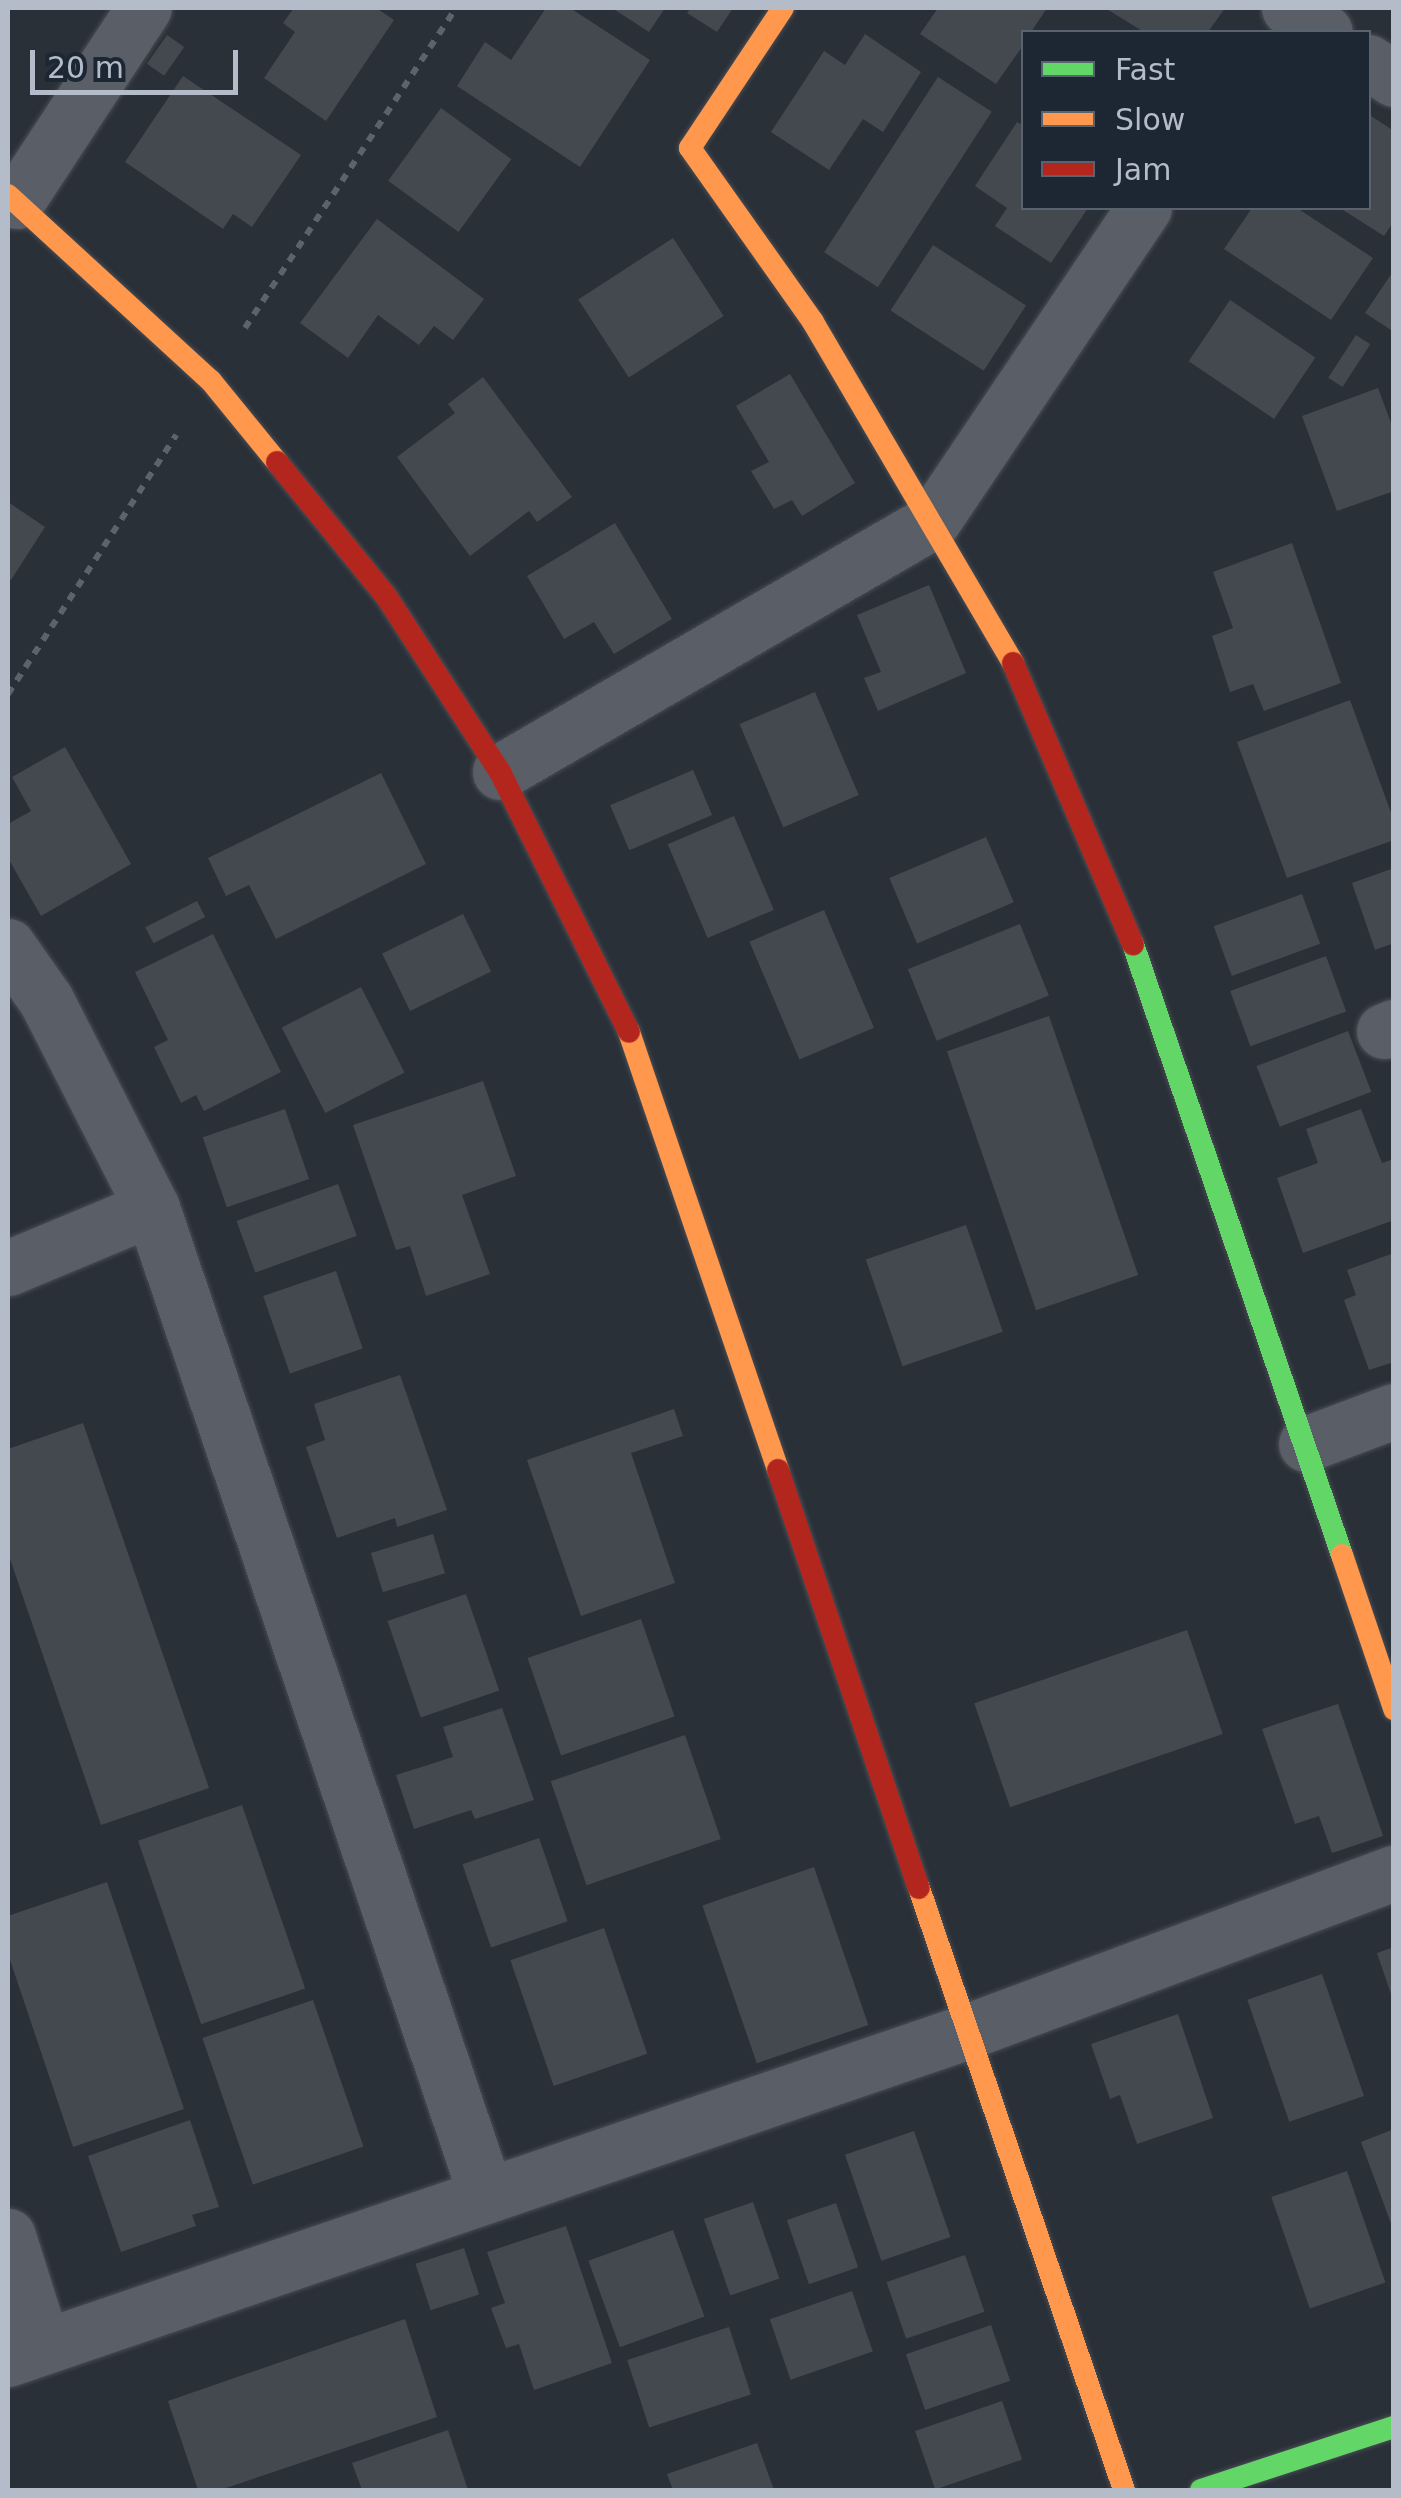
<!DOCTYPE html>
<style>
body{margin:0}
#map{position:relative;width:1401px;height:2498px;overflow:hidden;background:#2a3038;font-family:"DejaVu Sans",sans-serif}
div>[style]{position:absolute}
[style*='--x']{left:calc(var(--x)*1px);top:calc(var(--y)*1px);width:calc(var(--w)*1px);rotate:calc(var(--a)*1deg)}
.building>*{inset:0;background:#444950;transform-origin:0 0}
.path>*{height:6px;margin-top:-3px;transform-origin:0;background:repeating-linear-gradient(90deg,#5d636a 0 8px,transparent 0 16px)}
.roads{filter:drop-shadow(0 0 2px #484c53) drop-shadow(0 0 2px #484c53)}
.street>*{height:55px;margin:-27.5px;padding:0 27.5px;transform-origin:27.5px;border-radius:27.5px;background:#5a5e66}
.fast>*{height:22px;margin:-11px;padding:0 11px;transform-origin:11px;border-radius:11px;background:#63d668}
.slow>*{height:22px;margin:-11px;padding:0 11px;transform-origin:11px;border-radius:11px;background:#ff974d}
.jam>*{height:22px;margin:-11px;padding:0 11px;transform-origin:11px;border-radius:11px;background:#b3261e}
span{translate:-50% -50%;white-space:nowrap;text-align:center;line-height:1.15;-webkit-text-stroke:10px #1d2633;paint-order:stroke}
.frame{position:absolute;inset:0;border:10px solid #b4bcc9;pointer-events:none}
.legend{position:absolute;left:1021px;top:30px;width:350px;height:180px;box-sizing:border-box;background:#1d2633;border:2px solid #59626f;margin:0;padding:12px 18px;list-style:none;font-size:30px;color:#b4bcc9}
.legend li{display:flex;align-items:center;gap:20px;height:50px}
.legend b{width:50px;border:2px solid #59626f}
.scale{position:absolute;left:30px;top:50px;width:208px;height:45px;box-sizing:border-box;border:5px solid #b4bcc9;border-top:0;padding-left:12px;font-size:30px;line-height:35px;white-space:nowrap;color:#b4bcc9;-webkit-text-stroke:8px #1d2633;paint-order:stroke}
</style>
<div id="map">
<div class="building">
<i style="clip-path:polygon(294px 8px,376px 8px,394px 20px,326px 121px,264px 78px,295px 32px,283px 23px)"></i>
<i style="clip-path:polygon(546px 8px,570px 8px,650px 60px,580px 167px,457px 86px,485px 42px,511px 60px)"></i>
<i style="clip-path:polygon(612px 8px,665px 8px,649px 32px)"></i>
<i style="clip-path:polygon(691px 8px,733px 8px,717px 32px,687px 13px)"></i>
<i style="clip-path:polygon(938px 8px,1047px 8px,1031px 32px,1024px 32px,1024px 44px,996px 84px,920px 34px)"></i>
<i style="clip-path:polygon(1105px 8px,1225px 8px,1208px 32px,1144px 32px)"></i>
<i style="clip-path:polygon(865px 34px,921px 72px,883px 132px,863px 119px,829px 170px,771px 132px,824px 51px,845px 65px)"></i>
<i style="left:167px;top:35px;width:21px;height:35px;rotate:35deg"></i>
<i style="clip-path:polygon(183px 76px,301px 155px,252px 227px,233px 214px,223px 229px,125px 162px)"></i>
<i style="left:938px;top:77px;width:64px;height:209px;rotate:33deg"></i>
<i style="left:441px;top:108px;width:87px;height:90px;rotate:36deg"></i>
<i style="clip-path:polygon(1368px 114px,1394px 131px,1394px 221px,1384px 236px,1340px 208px,1368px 208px)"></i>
<i style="clip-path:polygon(1017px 122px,1024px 126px,1024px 208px,1088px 208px,1051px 263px,995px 226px,1007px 208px,975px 186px)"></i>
<i style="clip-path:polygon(1252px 208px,1297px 208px,1373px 258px,1331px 320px,1224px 249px)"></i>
<i style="clip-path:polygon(377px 219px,484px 299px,453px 340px,434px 326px,419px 345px,378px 315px,348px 358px,300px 323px)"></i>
<i style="left:673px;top:238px;width:93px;height:113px;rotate:57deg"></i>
<i style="left:933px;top:245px;width:111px;height:78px;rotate:33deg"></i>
<i style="clip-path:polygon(1394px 270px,1394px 332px,1365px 313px)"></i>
<i style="left:1230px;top:300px;width:103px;height:74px;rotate:34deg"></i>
<i style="left:1356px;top:335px;width:17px;height:51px;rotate:33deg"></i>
<i style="clip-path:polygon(790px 374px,855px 483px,802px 516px,792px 500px,774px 509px,751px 471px,769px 462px,736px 406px)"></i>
<i style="clip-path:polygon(483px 377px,572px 497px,537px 522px,529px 511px,470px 556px,397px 457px,455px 413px,448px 404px)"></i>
<i style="clip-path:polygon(1378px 388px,1394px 431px,1394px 491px,1337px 511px,1302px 416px)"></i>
<i style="clip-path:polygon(8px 502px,45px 527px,11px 580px,8px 577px)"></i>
<i style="clip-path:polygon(615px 523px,672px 619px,614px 654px,594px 622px,564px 639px,527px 576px)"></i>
<i style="clip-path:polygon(1292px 543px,1341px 683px,1264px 711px,1253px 684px,1230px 692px,1212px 636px,1233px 628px,1213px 572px)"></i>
<i style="clip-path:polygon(929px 585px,966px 673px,878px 711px,864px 678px,881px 672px,857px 615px)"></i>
<i style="left:815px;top:692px;width:112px;height:82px;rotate:67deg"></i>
<i style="clip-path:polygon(1350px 700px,1394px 821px,1394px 840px,1287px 878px,1237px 742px)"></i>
<i style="clip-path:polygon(65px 747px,131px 864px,41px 916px,8px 858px,8px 824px,31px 811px,12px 777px)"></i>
<i style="left:693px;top:770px;width:49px;height:90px;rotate:67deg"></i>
<i style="clip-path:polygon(381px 773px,426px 864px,276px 939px,249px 885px,226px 896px,208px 858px)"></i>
<i style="left:734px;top:816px;width:102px;height:72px;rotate:67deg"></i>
<i style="left:986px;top:837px;width:71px;height:105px;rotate:67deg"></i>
<i style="clip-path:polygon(1394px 868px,1394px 943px,1375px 950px,1352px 883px)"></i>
<i style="left:1302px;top:894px;width:53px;height:94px;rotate:70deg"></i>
<i style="left:197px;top:901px;width:18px;height:58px;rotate:63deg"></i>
<i style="left:824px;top:910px;width:128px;height:81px;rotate:67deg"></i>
<i style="left:463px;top:914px;width:64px;height:90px;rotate:64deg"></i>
<i style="left:1020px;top:924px;width:77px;height:121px;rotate:68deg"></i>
<i style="clip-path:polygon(213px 934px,281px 1072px,204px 1111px,196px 1095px,181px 1103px,154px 1047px,168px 1040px,135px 972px)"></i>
<i style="left:1326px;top:956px;width:59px;height:102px;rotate:70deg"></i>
<i style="left:361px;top:987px;width:96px;height:89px;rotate:63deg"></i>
<i style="left:1049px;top:1016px;width:274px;height:108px;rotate:71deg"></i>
<i style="left:1348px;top:1031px;width:65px;height:98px;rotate:69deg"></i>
<i style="clip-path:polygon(483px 1081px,516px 1176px,462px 1195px,490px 1274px,426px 1296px,410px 1246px,396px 1250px,353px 1125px)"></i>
<i style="left:285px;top:1109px;width:74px;height:87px;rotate:71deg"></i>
<i style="clip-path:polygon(1361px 1109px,1382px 1163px,1394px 1159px,1394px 1220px,1303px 1253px,1277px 1178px,1318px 1163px,1306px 1129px)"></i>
<i style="left:338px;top:1184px;width:55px;height:108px;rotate:70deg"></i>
<i style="left:966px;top:1225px;width:113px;height:106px;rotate:71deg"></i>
<i style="clip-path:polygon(1394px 1253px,1394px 1362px,1369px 1370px,1344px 1300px,1356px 1295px,1347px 1270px)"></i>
<i style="left:336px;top:1271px;width:82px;height:77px;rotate:71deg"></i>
<i style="clip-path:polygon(400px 1375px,447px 1510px,397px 1527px,395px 1518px,337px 1538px,306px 1447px,325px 1440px,314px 1404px)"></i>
<i style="clip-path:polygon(674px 1409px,683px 1436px,631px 1453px,675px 1583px,581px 1616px,527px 1460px)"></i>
<i style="clip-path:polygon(83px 1423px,209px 1788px,101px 1825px,8px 1553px,8px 1449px)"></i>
<i style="left:433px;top:1534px;width:41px;height:65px;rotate:73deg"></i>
<i style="left:466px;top:1594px;width:102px;height:83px;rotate:71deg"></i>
<i style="left:641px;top:1619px;width:103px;height:120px;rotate:71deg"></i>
<i style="left:1187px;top:1630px;width:110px;height:225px;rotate:71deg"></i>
<i style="clip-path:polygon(1338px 1704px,1383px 1836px,1332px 1853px,1319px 1816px,1295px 1824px,1262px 1729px)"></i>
<i style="clip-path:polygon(502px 1708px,534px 1800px,475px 1819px,471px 1810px,414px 1829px,396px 1775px,453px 1757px,443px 1727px)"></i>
<i style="left:685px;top:1735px;width:110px;height:142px;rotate:71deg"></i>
<i style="left:242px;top:1805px;width:194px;height:110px;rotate:71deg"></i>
<i style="left:539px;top:1838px;width:88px;height:81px;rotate:71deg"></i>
<i style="left:814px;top:1867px;width:167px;height:118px;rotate:71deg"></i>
<i style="clip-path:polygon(107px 1882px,184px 2109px,73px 2147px,8px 1954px,8px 1916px)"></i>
<i style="left:604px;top:1928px;width:133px;height:99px;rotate:71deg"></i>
<i style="clip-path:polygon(1394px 1947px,1394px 2000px,1393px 2000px,1377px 1953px)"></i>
<i style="left:1322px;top:1974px;width:129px;height:79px;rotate:71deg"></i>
<i style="left:313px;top:2000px;width:155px;height:117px;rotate:71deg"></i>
<i style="clip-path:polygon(1178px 2014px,1213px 2118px,1137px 2144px,1120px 2095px,1110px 2099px,1091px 2044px)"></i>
<i style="clip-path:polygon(190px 2120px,219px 2207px,192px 2215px,196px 2226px,121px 2252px,88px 2156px)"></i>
<i style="clip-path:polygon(1394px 2129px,1394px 2229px,1393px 2229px,1361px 2142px)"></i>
<i style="left:914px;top:2131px;width:112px;height:73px;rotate:71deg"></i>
<i style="left:1347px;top:2171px;width:118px;height:80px;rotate:71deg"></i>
<i style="left:753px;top:2202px;width:81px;height:52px;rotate:71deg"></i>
<i style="left:836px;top:2203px;width:68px;height:52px;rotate:71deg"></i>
<i style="clip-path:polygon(566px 2226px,612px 2363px,534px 2390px,519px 2344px,506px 2348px,491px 2308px,505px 2303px,487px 2252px)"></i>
<i style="left:673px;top:2230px;width:92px;height:90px;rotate:70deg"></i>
<i style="left:464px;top:2248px;width:49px;height:51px;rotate:72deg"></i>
<i style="left:965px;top:2255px;width:60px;height:83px;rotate:71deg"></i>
<i style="left:852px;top:2291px;width:64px;height:87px;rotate:71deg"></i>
<i style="clip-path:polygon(405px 2319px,437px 2417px,220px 2490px,198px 2490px,168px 2401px)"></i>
<i style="left:991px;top:2325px;width:59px;height:90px;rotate:71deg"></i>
<i style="left:729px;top:2327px;width:71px;height:107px;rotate:72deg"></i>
<i style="left:1002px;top:2401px;width:62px;height:92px;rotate:71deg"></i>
<i style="clip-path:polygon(448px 2430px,468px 2490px,362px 2490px,352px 2463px)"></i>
<i style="clip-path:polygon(757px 2443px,774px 2490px,673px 2490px,667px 2474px)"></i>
</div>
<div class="path">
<i style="--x:245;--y:328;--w:383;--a:-56.6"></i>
<i style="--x:8;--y:694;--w:309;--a:-57"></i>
</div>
<div class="roads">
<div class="street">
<i style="--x:1289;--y:8;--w:43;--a:33.7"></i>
<i style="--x:1368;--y:62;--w:31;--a:33"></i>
<i style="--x:17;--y:201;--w:231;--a:-56.7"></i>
<i style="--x:500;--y:772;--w:499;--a:-30.1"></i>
<i style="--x:932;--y:522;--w:379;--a:-56"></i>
<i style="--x:8;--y:946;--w:66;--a:54.9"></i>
<i style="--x:46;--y:1000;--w:233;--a:63"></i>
<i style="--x:152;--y:1208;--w:1039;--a:71.3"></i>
<i style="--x:1384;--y:1031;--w:11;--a:-22"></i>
<i style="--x:8;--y:1268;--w:156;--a:-22.6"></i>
<i style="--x:1306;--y:1444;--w:94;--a:-20.6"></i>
<i style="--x:8;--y:2236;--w:116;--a:72.5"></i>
<i style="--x:8;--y:2359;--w:1012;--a:-18.85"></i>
<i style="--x:966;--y:2032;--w:457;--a:-20.4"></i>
</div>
<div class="fast">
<i style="--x:1133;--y:944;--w:646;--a:71.12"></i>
<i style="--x:1201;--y:2490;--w:203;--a:-18.1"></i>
</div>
<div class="slow">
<i style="--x:783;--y:8;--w:168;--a:123.6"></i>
<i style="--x:690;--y:148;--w:213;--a:54.7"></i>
<i style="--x:813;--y:322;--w:395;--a:59.6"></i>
<i style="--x:8;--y:195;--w:275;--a:42.5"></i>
<i style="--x:211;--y:381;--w:104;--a:50.8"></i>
<i style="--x:629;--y:1032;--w:463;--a:71.2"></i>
<i style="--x:1342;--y:1555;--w:163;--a:71.3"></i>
<i style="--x:919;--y:1888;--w:636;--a:71.19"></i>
</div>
<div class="jam">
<i style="--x:277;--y:462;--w:173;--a:50.9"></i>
<i style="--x:386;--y:596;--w:210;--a:57.1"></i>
<i style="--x:500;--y:772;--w:290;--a:63.6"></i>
<i style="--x:1013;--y:663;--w:306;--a:66.9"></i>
<i style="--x:778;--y:1470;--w:441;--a:71.4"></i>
</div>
</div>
<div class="frame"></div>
<ul class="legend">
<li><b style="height:12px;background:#63d668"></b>Fast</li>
<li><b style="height:12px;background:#ff974d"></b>Slow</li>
<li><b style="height:12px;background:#b3261e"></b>Jam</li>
</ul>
<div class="scale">20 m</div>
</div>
